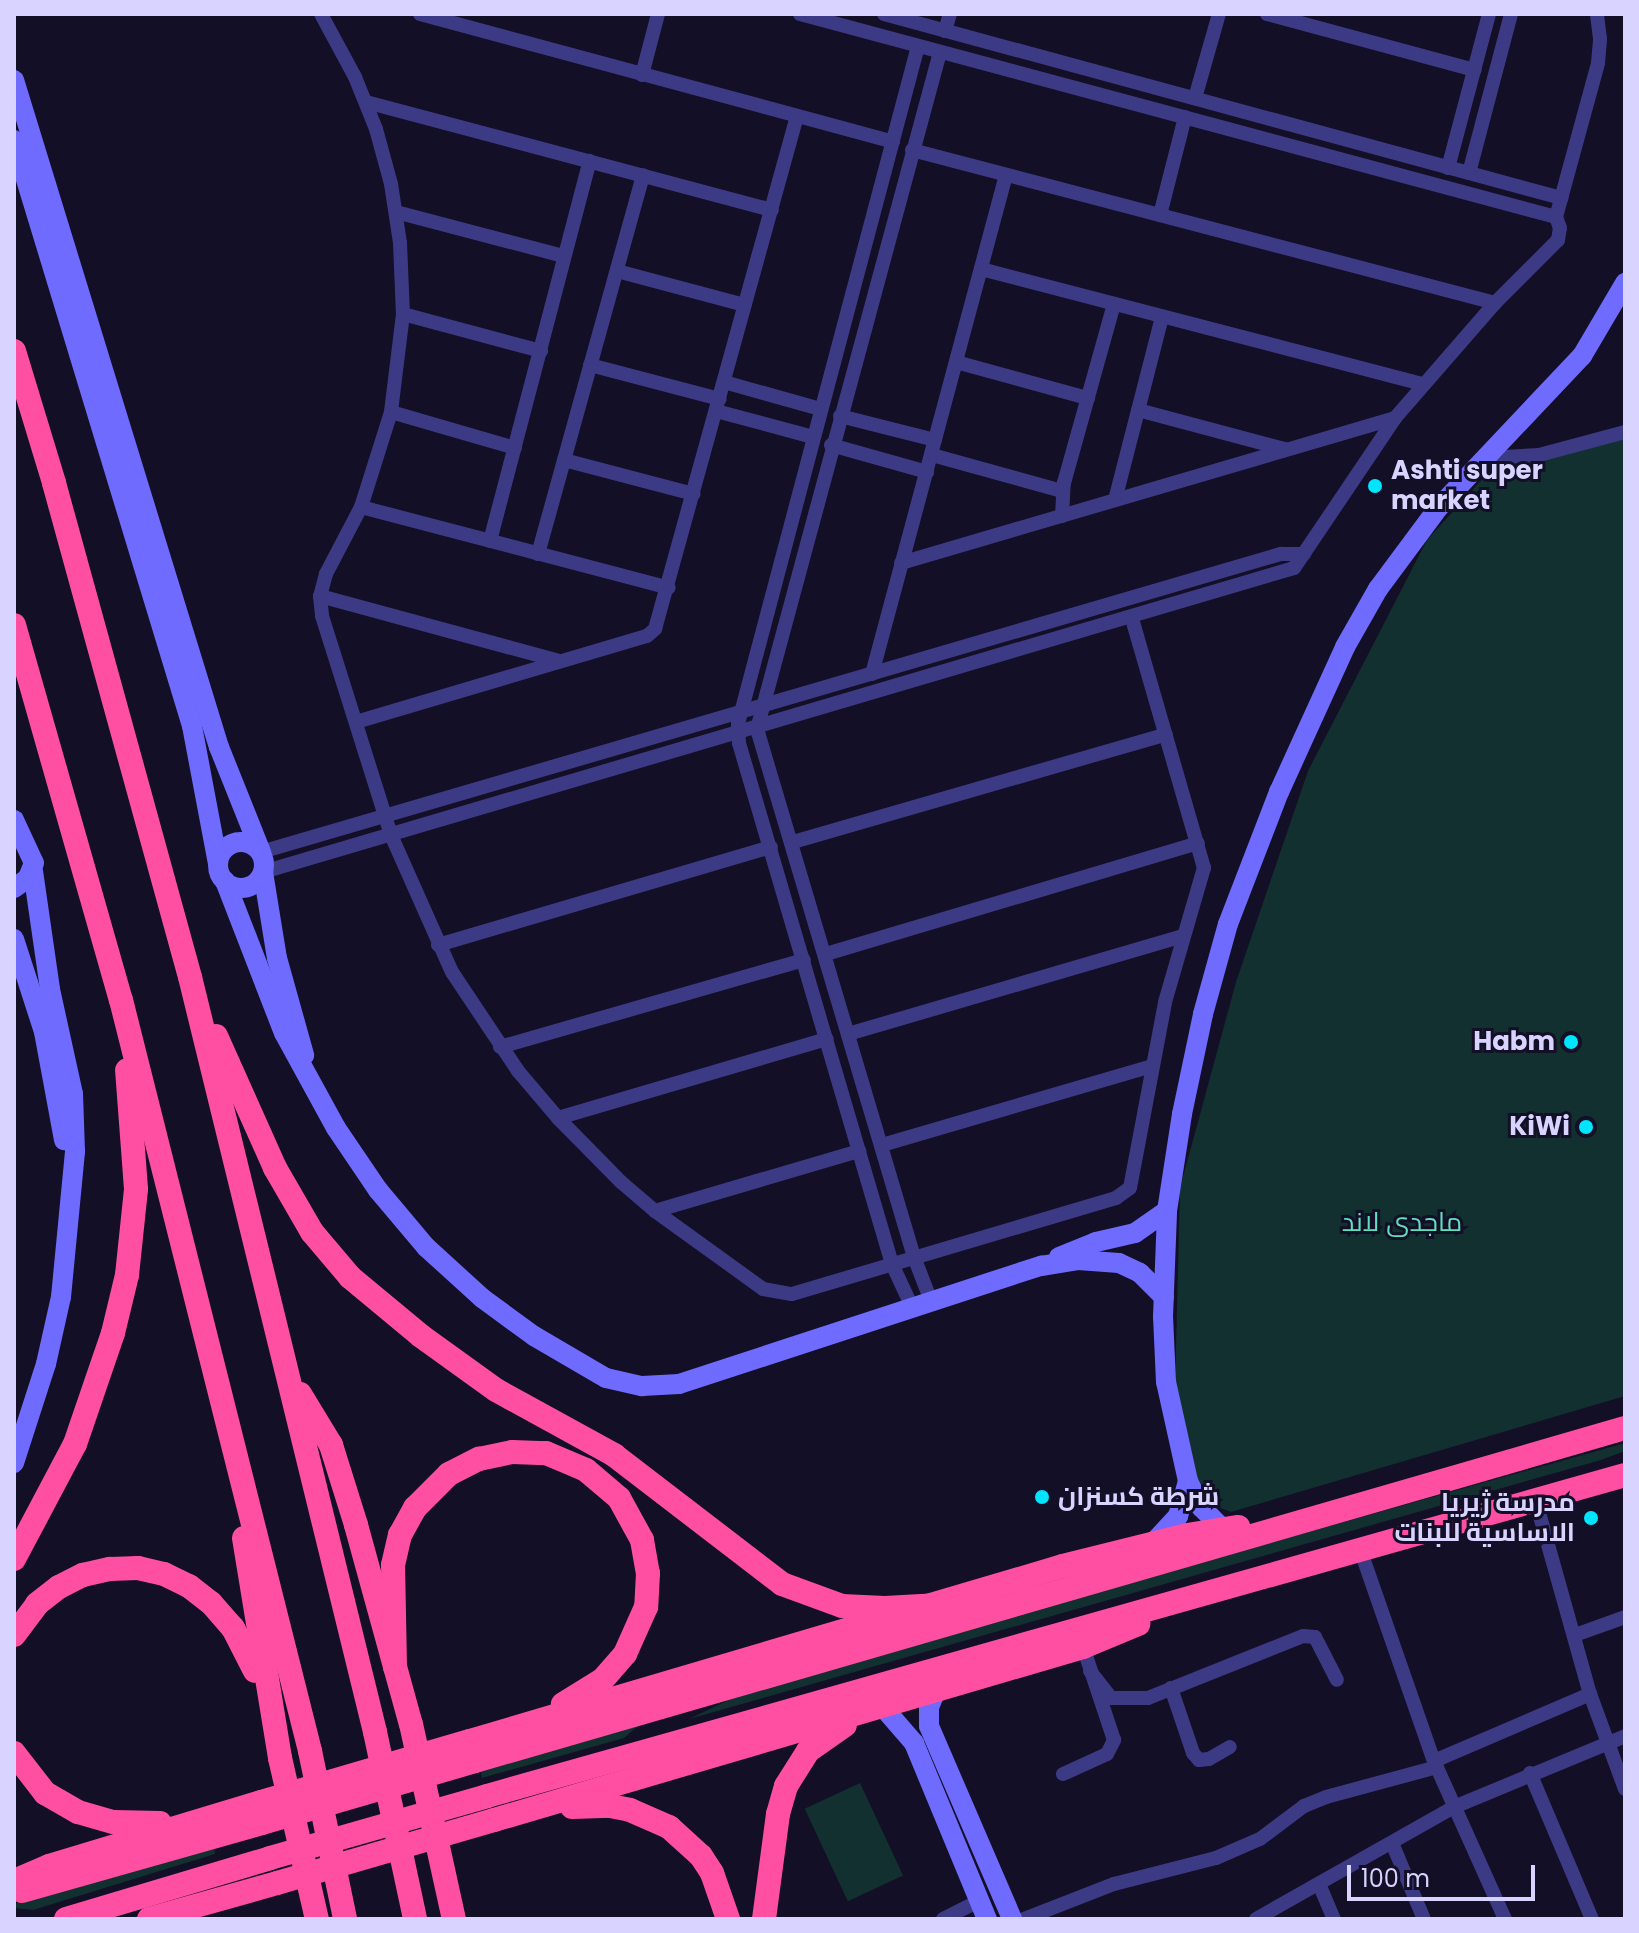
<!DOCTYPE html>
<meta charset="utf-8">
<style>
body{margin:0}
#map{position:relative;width:1639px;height:1933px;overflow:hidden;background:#130f26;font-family:Poppins,Cairo,sans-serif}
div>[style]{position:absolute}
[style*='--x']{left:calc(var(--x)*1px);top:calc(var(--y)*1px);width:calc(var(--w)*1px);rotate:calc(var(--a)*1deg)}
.green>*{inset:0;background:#12302f;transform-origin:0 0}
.street>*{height:14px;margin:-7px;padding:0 7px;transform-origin:7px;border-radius:7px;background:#3d3a85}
.secondary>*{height:20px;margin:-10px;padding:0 10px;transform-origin:10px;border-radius:10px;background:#6f6bff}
.secondary>.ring{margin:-10px;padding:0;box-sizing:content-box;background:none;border:20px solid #6f6bff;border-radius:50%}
.highway>*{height:24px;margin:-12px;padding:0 12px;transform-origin:12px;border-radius:12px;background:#ff4fa3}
.highway-bridge>*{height:24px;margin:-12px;padding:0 12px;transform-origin:12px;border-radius:12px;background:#ff4fa3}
.dots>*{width:22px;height:22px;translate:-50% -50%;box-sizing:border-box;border:4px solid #130f26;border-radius:50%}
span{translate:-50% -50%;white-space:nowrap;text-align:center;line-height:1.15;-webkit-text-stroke:6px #130f26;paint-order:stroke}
.poi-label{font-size:26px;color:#d9d4ff;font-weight:700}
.left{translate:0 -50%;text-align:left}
.right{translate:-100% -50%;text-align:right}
.park-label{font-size:26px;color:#5fe0c0}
.frame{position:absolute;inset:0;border:16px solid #d9d4ff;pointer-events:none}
.scale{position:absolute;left:1347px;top:1865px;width:188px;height:36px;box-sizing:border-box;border:4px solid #d9d4ff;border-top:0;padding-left:10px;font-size:24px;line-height:28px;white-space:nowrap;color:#d9d4ff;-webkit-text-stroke:6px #130f26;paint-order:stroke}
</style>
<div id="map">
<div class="green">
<i style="clip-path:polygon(1625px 432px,1625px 1396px,1231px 1512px,1202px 1501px,1175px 1388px,1180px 1188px,1236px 982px,1308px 771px,1427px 540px,1495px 465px)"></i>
<i style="clip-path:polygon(1625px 1443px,1625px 1451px,1601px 1460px,689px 1719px,733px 1698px,779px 1681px)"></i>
<i style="clip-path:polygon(638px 1726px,624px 1738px,482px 1778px,480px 1769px)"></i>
<i style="left:860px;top:1783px;width:102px;height:61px;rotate:65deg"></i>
<i style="clip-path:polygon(214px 1845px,215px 1854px,33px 1910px,14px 1908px,14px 1904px)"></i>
</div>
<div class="street">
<i style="--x:321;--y:14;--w:72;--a:61.6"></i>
<i style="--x:355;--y:77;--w:56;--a:68"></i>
<i style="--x:376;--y:129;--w:57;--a:74.7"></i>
<i style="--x:391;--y:184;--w:60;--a:81.3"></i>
<i style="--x:400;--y:243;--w:71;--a:87.6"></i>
<i style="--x:403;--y:314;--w:99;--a:97"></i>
<i style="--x:391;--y:412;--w:100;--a:107.5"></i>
<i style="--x:361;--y:507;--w:76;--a:117.6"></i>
<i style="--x:326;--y:574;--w:23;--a:105"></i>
<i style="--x:320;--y:596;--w:20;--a:84"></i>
<i style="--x:322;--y:616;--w:230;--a:72.5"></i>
<i style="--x:391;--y:835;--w:150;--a:66"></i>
<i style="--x:452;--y:972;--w:119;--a:56.3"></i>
<i style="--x:518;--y:1071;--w:62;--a:49.6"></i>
<i style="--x:558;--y:1118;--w:90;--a:45.5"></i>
<i style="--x:621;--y:1182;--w:45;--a:40.5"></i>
<i style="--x:655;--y:1211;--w:133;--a:35.8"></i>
<i style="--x:763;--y:1289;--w:29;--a:10"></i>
<i style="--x:792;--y:1294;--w:338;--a:-16.5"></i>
<i style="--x:1116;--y:1198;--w:17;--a:-36"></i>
<i style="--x:1130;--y:1188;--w:189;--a:-79.3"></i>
<i style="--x:1165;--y:1002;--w:140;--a:-73.8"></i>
<i style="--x:1204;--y:868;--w:260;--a:-106.1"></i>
<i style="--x:420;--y:14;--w:490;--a:15.1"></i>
<i style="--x:800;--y:14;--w:783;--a:15.03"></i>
<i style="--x:884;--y:14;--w:702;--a:15.2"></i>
<i style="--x:1267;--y:14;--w:215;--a:15.1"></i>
<i style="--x:945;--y:31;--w:18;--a:-74"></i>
<i style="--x:642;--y:75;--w:63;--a:-75.3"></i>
<i style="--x:1195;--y:98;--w:87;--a:-74.1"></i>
<i style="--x:366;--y:102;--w:420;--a:14.9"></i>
<i style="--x:912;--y:150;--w:603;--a:14.7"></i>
<i style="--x:1448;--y:168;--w:159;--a:-75.1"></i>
<i style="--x:1469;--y:173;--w:164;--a:-75.2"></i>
<i style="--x:396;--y:212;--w:174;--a:14.7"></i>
<i style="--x:1160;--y:215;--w:101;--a:-75.7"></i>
<i style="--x:981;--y:269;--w:457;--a:14.6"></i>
<i style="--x:617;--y:271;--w:132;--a:14.9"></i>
<i style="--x:403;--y:314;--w:143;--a:15"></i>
<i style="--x:956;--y:362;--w:137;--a:15.3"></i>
<i style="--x:590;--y:365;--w:134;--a:14.7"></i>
<i style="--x:724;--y:382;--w:101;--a:15.6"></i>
<i style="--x:1138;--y:410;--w:152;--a:14.9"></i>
<i style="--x:716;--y:411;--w:100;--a:15"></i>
<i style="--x:391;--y:412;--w:129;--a:16.2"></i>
<i style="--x:840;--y:416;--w:98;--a:14.2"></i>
<i style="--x:831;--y:445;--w:100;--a:15.7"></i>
<i style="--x:932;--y:455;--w:135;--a:15.5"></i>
<i style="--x:1486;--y:458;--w:53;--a:-3.2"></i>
<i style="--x:1539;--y:455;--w:89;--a:-15"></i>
<i style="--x:564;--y:460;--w:134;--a:14.7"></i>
<i style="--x:1115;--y:500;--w:189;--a:-75.6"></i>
<i style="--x:361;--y:507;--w:318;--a:14.7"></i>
<i style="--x:1062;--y:516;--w:33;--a:-87"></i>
<i style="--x:1064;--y:483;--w:186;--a:-74.4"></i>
<i style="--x:490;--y:541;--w:393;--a:-75.3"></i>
<i style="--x:538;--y:554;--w:393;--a:-74.5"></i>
<i style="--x:901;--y:563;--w:515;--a:-16.36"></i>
<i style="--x:320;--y:596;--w:249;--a:15.2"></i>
<i style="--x:872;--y:674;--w:517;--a:-74.97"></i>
<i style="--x:356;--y:722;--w:303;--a:-16.5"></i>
<i style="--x:647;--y:636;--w:11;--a:-41"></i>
<i style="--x:655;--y:629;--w:532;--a:-74.53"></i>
<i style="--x:793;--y:842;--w:388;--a:-16.1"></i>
<i style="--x:261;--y:852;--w:1063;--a:-16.29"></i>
<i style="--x:1281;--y:554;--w:23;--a:0"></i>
<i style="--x:263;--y:872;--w:1075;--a:-16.43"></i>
<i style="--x:1294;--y:568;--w:181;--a:-56"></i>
<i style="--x:1395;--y:418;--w:152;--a:-49"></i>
<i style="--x:1495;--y:303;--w:89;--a:-45"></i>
<i style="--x:1558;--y:240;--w:12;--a:-81"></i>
<i style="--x:1560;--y:228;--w:12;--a:-110"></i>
<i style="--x:1556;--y:217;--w:160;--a:-74.7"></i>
<i style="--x:1598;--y:63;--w:24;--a:-85"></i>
<i style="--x:1600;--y:39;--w:25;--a:-97"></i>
<i style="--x:438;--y:945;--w:347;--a:-16.4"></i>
<i style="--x:826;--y:954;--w:388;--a:-16.6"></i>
<i style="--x:848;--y:1034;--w:349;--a:-16.3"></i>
<i style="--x:500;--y:1047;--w:316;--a:-16"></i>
<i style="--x:558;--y:1118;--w:280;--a:-16.4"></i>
<i style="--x:882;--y:1145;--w:281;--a:-16.3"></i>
<i style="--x:655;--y:1211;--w:213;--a:-16.4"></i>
<i style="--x:931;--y:1301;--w:47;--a:-111.1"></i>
<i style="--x:914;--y:1257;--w:551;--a:-106.56"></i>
<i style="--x:757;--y:729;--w:701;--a:-74.87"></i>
<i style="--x:912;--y:1307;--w:47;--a:-114.9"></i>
<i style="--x:892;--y:1264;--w:543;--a:-106.37"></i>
<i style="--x:739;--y:743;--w:19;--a:-93"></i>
<i style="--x:738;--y:724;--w:701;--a:-75.13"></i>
<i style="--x:1536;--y:1502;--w:199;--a:74.3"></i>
<i style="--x:1590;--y:1694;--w:101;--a:69.8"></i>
<i style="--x:1360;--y:1549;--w:225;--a:70.8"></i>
<i style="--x:1434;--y:1761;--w:173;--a:65.8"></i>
<i style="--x:1575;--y:1635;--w:53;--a:-19.8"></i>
<i style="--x:1090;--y:1671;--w:34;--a:52"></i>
<i style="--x:1111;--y:1698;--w:37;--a:0"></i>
<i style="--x:1148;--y:1698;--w:167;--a:-21.8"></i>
<i style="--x:1303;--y:1636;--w:12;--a:5"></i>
<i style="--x:1315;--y:1637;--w:48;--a:62.9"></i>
<i style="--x:1171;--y:1688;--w:69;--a:71.3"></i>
<i style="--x:1193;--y:1753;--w:9;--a:49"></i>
<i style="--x:1199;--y:1760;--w:10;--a:-6"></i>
<i style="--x:1209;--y:1759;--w:24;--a:-30"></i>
<i style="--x:1434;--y:1761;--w:170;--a:-23.2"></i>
<i style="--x:1530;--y:1773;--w:159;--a:67"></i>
<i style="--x:1063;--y:1774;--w:48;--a:-24.4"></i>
<i style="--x:1107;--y:1754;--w:16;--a:-63"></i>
<i style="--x:1114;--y:1740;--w:98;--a:-108.4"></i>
<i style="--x:1392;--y:1843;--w:82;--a:67.2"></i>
<i style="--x:1319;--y:1884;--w:38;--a:67"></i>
<i style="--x:943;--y:1919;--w:40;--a:-26.6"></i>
<i style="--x:1024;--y:1919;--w:97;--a:-21.3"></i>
<i style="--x:1114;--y:1884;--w:105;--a:-14.3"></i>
<i style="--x:1216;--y:1858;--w:48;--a:-23.4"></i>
<i style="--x:1260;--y:1839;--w:55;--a:-36.9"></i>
<i style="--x:1304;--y:1806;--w:24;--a:-22"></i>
<i style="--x:1326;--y:1797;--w:115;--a:-15.1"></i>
<i style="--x:1256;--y:1919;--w:227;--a:-29.5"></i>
<i style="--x:1454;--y:1807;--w:185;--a:-22.5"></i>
</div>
<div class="secondary">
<i style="--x:14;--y:80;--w:698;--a:72.92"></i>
<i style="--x:219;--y:747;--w:113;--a:68.2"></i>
<i style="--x:14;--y:140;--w:612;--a:73.1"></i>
<i style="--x:192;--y:726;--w:139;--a:79.3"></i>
<i style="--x:14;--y:820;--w:47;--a:65.1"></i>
<i style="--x:34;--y:863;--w:16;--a:112"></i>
<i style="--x:28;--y:878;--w:17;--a:144"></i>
<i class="ring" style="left:218px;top:842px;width:26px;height:26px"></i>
<i style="--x:263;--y:872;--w:87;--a:80.8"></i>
<i style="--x:277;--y:958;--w:101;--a:74.4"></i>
<i style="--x:225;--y:881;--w:163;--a:68.8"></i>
<i style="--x:284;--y:1033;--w:108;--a:61.3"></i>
<i style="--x:336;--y:1128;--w:75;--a:55.9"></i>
<i style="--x:378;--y:1190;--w:75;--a:49.9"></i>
<i style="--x:426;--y:1247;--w:76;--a:42.3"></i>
<i style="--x:482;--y:1298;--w:64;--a:36.2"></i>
<i style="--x:534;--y:1336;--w:83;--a:30.3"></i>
<i style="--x:606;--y:1378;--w:37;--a:13"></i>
<i style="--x:642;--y:1386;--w:37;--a:-3"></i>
<i style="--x:679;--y:1384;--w:381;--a:-18.1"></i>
<i style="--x:1041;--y:1266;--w:37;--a:-9"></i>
<i style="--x:1078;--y:1260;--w:41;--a:4.2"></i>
<i style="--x:1119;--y:1263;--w:23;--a:25"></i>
<i style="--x:1140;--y:1273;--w:34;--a:45"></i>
<i style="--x:14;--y:939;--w:98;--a:72.1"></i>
<i style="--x:44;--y:1032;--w:110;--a:79.5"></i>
<i style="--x:1059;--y:1257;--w:40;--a:-22"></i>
<i style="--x:1096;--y:1242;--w:40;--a:-13"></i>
<i style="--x:1135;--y:1233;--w:39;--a:-35"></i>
<i style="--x:14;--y:1463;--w:104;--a:-72.1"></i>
<i style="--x:46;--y:1364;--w:69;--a:-77.4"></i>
<i style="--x:61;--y:1297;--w:147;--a:-84.5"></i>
<i style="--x:75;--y:1151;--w:57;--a:-92"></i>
<i style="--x:73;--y:1094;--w:107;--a:-102.4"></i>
<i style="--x:50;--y:989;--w:119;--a:-98.2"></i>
<i style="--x:1222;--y:1528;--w:30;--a:-135"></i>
<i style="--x:1201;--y:1507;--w:29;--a:-117"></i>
<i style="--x:1188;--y:1481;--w:101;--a:-102.5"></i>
<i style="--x:1166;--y:1382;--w:65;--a:-92.6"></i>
<i style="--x:1163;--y:1317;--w:106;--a:-87.8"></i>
<i style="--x:1167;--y:1211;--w:98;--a:-81.2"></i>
<i style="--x:1182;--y:1114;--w:102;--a:-78.1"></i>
<i style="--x:1203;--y:1014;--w:93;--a:-74.5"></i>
<i style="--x:1228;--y:924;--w:142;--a:-68.9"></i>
<i style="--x:1279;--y:792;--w:159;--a:-65.5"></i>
<i style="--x:1345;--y:647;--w:67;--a:-60.4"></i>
<i style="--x:1378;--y:589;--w:102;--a:-53.4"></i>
<i style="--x:1439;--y:507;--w:208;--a:-46.6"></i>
<i style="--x:1582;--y:356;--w:85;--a:-59.5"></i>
<i style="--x:1153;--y:1543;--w:37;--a:-47"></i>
<i style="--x:1178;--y:1516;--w:36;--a:-74"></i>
<i style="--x:936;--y:1690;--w:18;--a:112"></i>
<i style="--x:929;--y:1707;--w:19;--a:90"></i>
<i style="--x:929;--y:1726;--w:210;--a:66.7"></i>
<i style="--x:882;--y:1706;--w:49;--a:49.1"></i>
<i style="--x:914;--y:1743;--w:191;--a:67.5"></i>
</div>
<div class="highway">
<i style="--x:14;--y:351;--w:138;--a:73.1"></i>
<i style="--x:54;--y:483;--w:512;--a:74.61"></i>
<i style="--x:190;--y:977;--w:777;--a:76.23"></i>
<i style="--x:375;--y:1732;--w:191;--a:77.9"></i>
<i style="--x:14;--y:625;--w:390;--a:74.1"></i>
<i style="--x:121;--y:1000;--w:774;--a:75.87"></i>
<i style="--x:310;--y:1751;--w:172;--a:78.2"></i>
<i style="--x:216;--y:1036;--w:145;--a:65.9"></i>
<i style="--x:275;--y:1168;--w:74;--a:60"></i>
<i style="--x:312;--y:1232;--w:59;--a:49.8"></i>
<i style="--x:350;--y:1277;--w:92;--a:39.7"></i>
<i style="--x:421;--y:1336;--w:92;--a:35.8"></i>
<i style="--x:496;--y:1390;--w:135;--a:28.8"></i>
<i style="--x:614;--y:1455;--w:212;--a:37.5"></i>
<i style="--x:782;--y:1584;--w:64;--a:20.1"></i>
<i style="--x:842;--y:1606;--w:43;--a:2.7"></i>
<i style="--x:885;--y:1608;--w:54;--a:-3.2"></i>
<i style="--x:300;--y:1394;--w:60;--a:58.7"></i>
<i style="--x:331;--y:1445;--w:84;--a:72.6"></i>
<i style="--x:356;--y:1525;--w:206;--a:74.6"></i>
<i style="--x:411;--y:1724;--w:200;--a:77.6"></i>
<i style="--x:244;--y:1538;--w:223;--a:80.7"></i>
<i style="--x:280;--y:1758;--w:165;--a:77.1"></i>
<i style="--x:14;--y:1559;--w:130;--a:-62.1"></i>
<i style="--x:75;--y:1444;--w:117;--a:-71.1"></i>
<i style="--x:113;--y:1333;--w:60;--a:-76.4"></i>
<i style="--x:127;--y:1275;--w:86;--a:-84"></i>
<i style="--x:136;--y:1189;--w:119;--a:-94.3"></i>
<i style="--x:14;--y:1635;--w:39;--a:-53"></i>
<i style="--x:37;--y:1604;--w:28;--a:-38"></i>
<i style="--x:59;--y:1587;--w:27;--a:-27"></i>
<i style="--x:83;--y:1575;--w:28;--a:-13"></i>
<i style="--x:110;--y:1569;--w:28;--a:-2"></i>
<i style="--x:138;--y:1568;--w:27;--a:13"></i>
<i style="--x:164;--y:1574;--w:28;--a:26"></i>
<i style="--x:189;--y:1586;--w:28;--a:38"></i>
<i style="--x:211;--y:1603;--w:33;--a:49"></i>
<i style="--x:233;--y:1628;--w:48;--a:62.9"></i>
<i style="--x:395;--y:1667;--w:102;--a:-91.1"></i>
<i style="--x:393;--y:1565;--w:31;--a:-77"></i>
<i style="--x:400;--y:1535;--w:31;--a:-61"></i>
<i style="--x:415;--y:1508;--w:48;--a:-45"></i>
<i style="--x:449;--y:1474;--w:34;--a:-27"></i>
<i style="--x:479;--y:1459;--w:34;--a:-12"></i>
<i style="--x:512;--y:1452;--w:34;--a:2"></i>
<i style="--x:546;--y:1453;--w:43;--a:23"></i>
<i style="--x:586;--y:1470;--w:43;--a:40.3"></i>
<i style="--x:619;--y:1498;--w:48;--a:61.3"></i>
<i style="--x:642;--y:1540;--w:34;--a:80"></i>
<i style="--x:648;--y:1573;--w:34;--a:93"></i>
<i style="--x:646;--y:1607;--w:51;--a:114.1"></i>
<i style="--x:625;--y:1654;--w:35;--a:131"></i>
<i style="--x:602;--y:1680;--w:46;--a:148.4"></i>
<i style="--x:470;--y:1741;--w:618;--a:-16.44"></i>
<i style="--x:1063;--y:1566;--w:128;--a:-14"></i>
<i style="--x:1187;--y:1535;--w:52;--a:-8.9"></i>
<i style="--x:14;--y:1753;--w:51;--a:52.2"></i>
<i style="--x:45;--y:1793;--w:38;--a:30"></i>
<i style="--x:78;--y:1812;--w:37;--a:16"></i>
<i style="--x:114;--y:1822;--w:46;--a:1.2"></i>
<i style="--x:475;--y:1761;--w:1197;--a:-16.15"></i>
<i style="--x:487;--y:1796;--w:1182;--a:-15.75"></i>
<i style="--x:572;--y:1807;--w:38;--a:-2"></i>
<i style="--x:610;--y:1806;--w:20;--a:11"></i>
<i style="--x:630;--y:1810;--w:43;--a:23.6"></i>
<i style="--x:669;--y:1827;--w:43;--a:42.2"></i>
<i style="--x:701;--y:1856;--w:20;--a:57"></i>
<i style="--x:712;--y:1873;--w:49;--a:70.8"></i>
<i style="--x:494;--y:1820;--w:614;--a:-16.37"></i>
<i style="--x:1083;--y:1647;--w:60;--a:-22.7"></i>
<i style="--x:14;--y:1881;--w:38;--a:-23"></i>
<i style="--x:49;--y:1866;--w:221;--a:-16.8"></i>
<i style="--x:22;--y:1891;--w:249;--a:-15.8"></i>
<i style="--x:66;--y:1919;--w:213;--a:-16.6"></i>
<i style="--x:149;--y:1919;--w:133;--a:-15.7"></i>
<i style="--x:764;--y:1919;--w:106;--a:-82.4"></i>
<i style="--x:778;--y:1814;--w:29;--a:-74"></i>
<i style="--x:786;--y:1786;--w:41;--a:-57.8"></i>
<i style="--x:808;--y:1751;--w:45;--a:-35.1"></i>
</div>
<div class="highway-bridge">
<i style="--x:261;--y:1802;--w:218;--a:-16.3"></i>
<i style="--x:262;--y:1823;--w:222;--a:-16.2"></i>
<i style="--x:270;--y:1858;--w:226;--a:-15.9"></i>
<i style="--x:277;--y:1883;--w:226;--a:-16.2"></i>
</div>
<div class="dots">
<i style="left:1375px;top:486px;background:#00e5ff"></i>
<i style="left:1571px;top:1042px;background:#00e5ff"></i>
<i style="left:1586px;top:1127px;background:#00e5ff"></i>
<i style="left:1042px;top:1497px;background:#00e5ff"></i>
<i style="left:1591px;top:1518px;background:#00e5ff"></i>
</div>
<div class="poi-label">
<span class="left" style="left:1391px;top:486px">Ashti super<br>market</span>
<span class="right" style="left:1555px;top:1042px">Habm</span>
<span class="right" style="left:1570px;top:1127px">KiWi</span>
<span class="left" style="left:1058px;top:1497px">شرطة كسنزان</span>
<span class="right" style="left:1575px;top:1518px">مدرسة ژيريا<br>الاساسية للبنات</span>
</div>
<div class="park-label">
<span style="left:1402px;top:1223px">ماجدی لاند</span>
</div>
<div class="frame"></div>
<div class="scale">100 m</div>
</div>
